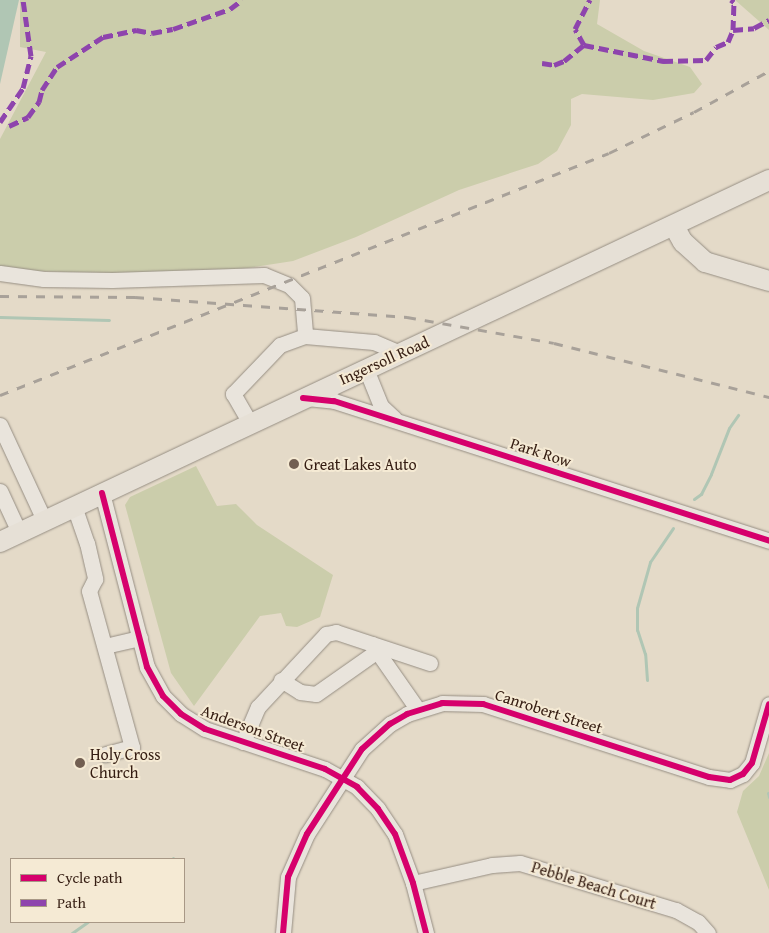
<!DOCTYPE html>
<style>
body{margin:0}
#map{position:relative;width:769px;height:933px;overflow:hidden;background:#e4dac8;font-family:"Gentium Book Plus",serif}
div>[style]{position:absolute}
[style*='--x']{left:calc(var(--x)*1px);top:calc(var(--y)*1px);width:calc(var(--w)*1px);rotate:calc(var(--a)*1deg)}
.green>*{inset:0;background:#cbcdab}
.water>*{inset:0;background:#b0c6b4}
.stream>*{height:3px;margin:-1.5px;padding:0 1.5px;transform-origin:1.5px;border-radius:1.5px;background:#b0c6b4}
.roads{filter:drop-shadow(0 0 1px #968e83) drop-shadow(0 0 1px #968e83)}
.minor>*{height:15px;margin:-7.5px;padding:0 7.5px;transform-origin:7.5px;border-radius:7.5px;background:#e9e4dc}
.major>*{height:20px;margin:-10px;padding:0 10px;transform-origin:10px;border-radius:10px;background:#e6e0d6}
.rail>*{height:3px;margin-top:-1.5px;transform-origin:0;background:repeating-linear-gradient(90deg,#a8a199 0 9px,transparent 0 18px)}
.quiet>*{height:5px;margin-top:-2.5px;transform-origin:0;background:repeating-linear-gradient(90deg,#8e44ad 0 10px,transparent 0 15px)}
.cycleway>*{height:6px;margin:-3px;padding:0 3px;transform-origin:3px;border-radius:3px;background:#d6006c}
.dots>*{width:14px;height:14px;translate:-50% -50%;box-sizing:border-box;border:2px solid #f5ead4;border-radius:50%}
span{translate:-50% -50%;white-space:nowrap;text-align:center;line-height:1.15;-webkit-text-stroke:4px #f5ead4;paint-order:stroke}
.street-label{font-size:16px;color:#351d12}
.poi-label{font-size:16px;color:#351d12}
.left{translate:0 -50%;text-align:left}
.legend{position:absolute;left:10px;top:858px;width:175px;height:65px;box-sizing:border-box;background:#f5ead4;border:1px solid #a89886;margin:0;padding:6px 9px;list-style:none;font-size:15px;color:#351d12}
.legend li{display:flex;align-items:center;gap:10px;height:25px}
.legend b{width:25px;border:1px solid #a89886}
</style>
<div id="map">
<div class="green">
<i style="clip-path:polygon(20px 0,600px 0,597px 24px,644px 51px,690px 67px,702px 84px,694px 93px,653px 100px,582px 94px,571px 99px,571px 125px,557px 151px,538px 164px,459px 190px,356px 237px,293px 261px,235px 270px,160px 275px,0 270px,0 139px,46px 52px,20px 47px)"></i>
<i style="clip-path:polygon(735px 0,769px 0,769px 30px)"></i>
<i style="clip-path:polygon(196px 466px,217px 506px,236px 504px,257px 525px,333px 575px,320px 617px,297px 627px,286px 626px,281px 613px,260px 616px,194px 706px,171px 673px,125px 505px,130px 497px)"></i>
<i style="clip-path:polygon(769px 753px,769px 890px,737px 812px,743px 791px,759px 776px)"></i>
</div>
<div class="water">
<i style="clip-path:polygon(0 0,19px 0,0 84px)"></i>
</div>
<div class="stream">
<i style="--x:0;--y:317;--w:109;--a:1.6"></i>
<i style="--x:694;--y:499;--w:9;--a:-36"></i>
<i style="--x:701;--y:494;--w:22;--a:-63"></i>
<i style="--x:711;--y:474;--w:49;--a:-68.6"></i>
<i style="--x:729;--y:428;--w:16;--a:-55"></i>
<i style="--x:647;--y:680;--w:26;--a:-94"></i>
<i style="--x:645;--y:654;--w:25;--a:-108"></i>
<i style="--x:637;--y:630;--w:22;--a:-90"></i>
<i style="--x:637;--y:608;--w:48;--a:-74.2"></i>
<i style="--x:650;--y:562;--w:41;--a:-55.9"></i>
<i style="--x:768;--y:793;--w:4;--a:76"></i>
<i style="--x:173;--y:859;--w:1;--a:-90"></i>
<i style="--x:72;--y:933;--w:19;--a:-35"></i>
</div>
<div class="roads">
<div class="minor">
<i style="--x:0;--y:273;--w:44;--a:7.8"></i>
<i style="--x:44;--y:279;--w:68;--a:0.8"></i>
<i style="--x:112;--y:280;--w:152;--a:-1.9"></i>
<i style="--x:264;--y:275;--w:27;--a:22"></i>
<i style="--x:289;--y:285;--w:18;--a:45"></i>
<i style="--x:302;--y:298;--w:38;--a:85"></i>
<i style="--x:366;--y:369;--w:40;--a:68"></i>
<i style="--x:381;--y:406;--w:18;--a:43"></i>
<i style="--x:307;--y:398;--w:27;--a:6"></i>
<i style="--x:334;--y:401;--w:457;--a:17.8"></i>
<i style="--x:250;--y:423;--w:34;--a:-120"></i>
<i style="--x:233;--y:394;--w:68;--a:-46.2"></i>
<i style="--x:280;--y:345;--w:27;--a:-20"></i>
<i style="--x:305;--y:336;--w:69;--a:5"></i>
<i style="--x:374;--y:342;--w:28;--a:23"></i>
<i style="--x:0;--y:425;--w:105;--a:65.1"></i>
<i style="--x:0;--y:491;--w:45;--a:65.1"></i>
<i style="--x:102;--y:493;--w:180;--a:75.5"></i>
<i style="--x:147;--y:667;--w:33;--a:61"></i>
<i style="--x:163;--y:696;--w:25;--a:45"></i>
<i style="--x:181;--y:714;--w:28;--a:32"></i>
<i style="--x:205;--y:729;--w:126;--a:18.4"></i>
<i style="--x:325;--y:769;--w:37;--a:29"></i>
<i style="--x:357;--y:787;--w:30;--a:46"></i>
<i style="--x:378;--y:809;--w:30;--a:56"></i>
<i style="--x:395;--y:834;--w:52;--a:69.8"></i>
<i style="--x:413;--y:883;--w:52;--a:75.4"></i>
<i style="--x:74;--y:506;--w:39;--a:71"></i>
<i style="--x:87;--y:543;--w:37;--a:77"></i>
<i style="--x:95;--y:579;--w:13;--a:117"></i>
<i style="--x:89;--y:591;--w:162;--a:74.6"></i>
<i style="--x:132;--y:747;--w:28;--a:165"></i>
<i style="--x:372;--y:644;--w:80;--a:55.1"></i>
<i style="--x:105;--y:646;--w:36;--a:-13"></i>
<i style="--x:281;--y:680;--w:22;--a:32"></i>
<i style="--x:300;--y:692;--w:16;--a:7"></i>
<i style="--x:316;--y:694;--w:75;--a:-35.2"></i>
<i style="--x:243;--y:742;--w:38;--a:-67"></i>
<i style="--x:258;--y:707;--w:100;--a:-47"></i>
<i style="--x:326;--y:634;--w:10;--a:-11"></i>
<i style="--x:336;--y:632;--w:99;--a:18.3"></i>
<i style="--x:413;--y:883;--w:81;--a:-12.8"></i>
<i style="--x:492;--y:865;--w:28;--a:-4"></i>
<i style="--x:520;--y:863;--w:163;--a:16.8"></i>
<i style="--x:676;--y:910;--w:25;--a:29"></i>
<i style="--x:698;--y:922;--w:15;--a:48"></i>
<i style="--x:283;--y:933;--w:56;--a:-84.9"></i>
<i style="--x:288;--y:877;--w:47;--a:-66.2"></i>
<i style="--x:307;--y:834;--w:101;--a:-57.1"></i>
<i style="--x:362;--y:749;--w:38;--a:-42"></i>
<i style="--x:390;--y:724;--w:20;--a:-30"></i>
<i style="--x:407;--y:714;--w:37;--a:-17"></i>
<i style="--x:442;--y:703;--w:41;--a:1.4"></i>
<i style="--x:483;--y:704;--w:237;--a:17.9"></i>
<i style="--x:709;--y:777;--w:21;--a:8"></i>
<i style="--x:730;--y:780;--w:14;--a:-25"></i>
<i style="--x:743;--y:774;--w:14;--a:-51"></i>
<i style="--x:752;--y:763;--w:61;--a:-73.9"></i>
</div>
<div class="major">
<i style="--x:674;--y:226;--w:18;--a:61"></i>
<i style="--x:683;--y:242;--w:30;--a:42"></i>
<i style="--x:705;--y:262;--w:67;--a:16.5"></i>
<i style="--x:0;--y:542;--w:850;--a:-25.21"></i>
</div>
</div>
<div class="rail">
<i style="--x:0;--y:296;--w:135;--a:0.4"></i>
<i style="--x:135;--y:297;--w:273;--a:4.2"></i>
<i style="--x:407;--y:317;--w:149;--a:10"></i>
<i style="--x:554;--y:343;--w:222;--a:14.1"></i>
<i style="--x:0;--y:395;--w:655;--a:-21.67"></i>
<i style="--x:609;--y:153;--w:94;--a:-25.8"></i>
<i style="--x:694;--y:112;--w:85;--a:-28.7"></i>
</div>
<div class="quiet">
<i style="--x:733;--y:30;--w:21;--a:-5"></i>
<i style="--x:754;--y:28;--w:17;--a:-28"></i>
<i style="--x:584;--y:45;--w:18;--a:-119"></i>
<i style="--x:575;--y:29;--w:33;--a:-63"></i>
<i style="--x:542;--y:63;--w:12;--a:9"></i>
<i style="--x:554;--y:65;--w:11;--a:-22"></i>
<i style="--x:564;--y:61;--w:26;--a:-39"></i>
<i style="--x:584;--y:45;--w:81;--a:11.4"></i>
<i style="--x:663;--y:61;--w:43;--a:-1.3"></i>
<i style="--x:706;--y:60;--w:16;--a:-52"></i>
<i style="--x:716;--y:47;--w:13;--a:-23"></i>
<i style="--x:728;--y:42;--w:13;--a:-67"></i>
<i style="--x:733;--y:30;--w:28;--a:-88"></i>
<i style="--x:734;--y:2;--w:4;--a:-146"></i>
<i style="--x:0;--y:122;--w:41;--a:-55.9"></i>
<i style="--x:23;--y:88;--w:33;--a:-76"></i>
<i style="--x:31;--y:56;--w:57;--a:-98.1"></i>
<i style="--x:9;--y:126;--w:21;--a:-25"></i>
<i style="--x:28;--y:117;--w:19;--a:-54"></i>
<i style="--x:39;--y:102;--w:12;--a:-76"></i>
<i style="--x:42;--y:90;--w:27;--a:-57"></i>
<i style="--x:57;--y:67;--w:55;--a:-33.1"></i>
<i style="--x:103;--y:37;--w:34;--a:-12"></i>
<i style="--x:136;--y:30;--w:16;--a:11"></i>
<i style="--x:152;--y:33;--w:21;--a:-11"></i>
<i style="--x:173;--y:29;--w:60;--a:-19.3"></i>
<i style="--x:230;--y:9;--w:15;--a:-37"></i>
</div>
<div class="cycleway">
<i style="--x:303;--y:398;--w:31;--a:6"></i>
<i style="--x:334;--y:401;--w:457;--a:17.8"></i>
<i style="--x:102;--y:493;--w:180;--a:75.5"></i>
<i style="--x:147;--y:667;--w:33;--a:61"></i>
<i style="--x:163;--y:696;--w:25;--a:45"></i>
<i style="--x:181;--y:714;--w:28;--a:32"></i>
<i style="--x:205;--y:729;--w:126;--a:18.4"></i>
<i style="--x:325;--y:769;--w:37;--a:29"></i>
<i style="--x:357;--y:787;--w:30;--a:46"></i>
<i style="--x:378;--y:809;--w:30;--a:56"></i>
<i style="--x:395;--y:834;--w:52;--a:69.8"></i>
<i style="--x:413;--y:883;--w:52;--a:75.4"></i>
<i style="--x:283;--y:933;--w:56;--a:-84.9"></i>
<i style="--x:288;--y:877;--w:47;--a:-66.2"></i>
<i style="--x:307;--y:834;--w:101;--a:-57.1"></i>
<i style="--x:362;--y:749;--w:38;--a:-42"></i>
<i style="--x:390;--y:724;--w:20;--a:-30"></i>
<i style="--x:407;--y:714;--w:37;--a:-17"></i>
<i style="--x:442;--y:703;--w:41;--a:1.4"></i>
<i style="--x:483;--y:704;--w:237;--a:17.9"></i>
<i style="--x:709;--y:777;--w:21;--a:8"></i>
<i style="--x:730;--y:780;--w:14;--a:-25"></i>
<i style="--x:743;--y:774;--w:14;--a:-51"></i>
<i style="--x:752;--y:763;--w:61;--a:-73.9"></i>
</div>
<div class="dots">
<i style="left:294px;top:464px;background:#725f52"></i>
<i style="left:80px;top:763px;background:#725f52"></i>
</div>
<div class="street-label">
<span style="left:384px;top:360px;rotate:-24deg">Ingersoll Road</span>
<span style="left:541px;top:452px;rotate:18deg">Park Row</span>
<span style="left:549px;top:711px;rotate:18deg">Canrobert Street</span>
<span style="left:253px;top:728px;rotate:20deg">Anderson Street</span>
<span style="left:594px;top:885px;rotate:17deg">Pebble Beach Court</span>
</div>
<div class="poi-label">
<span class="left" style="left:304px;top:464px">Great Lakes Auto</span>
<span class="left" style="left:90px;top:763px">Holy Cross<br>Church</span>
</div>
<ul class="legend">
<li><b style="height:6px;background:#d6006c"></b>Cycle path</li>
<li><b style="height:6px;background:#8e44ad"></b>Path</li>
</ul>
</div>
